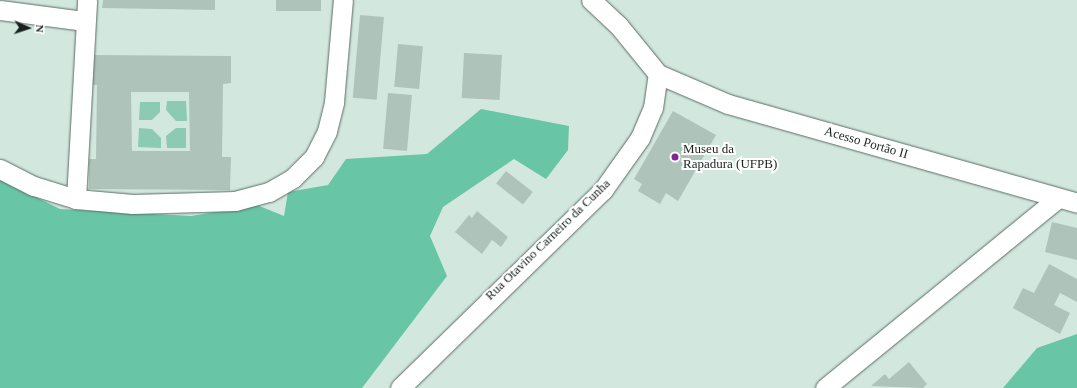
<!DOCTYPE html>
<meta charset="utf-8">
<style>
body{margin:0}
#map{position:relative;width:1077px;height:388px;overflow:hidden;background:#d2e8df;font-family:"Times New Roman",serif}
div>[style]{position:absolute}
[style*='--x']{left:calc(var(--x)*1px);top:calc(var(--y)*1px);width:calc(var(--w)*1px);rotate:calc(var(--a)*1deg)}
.green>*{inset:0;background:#8ccab3}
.forest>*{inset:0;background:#68c5a6}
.building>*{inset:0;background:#aec4bb;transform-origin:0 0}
.roads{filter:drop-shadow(0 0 1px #596c65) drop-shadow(0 0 1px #596c65)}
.minor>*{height:19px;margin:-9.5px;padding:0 9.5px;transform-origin:9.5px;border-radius:9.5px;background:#fff}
.dots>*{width:11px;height:11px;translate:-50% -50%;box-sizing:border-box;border:2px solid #fff;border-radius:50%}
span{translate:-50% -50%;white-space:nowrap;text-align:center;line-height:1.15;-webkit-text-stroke:4px #fff;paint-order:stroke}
.street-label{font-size:13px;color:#19221e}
.poi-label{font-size:13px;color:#19221e}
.left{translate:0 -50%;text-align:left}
.north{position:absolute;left:8px;top:8px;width:40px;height:40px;-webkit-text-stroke:3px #fff;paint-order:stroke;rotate:93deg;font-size:11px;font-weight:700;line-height:16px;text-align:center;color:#19221e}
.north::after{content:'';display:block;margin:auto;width:14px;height:18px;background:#19221e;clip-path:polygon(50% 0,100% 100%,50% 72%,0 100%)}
</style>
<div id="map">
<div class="green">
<i style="clip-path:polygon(167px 101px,186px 101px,187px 121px,176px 121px,166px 110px)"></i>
<i style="clip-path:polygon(140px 102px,160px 102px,160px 112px,152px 120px,139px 120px)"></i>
<i style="clip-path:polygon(139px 128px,152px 129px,161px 138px,161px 148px,138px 147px)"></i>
<i style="clip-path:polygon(176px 128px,186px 128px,186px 148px,167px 148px,166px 136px)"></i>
</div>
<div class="forest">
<i style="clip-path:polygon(481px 109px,569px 126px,568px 150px,546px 179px,514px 159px,443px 207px,430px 236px,447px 276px,362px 388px,0 388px,0 179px,60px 209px,191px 216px,257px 205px,284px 216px,288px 192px,328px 185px,346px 159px,427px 154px)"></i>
<i style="clip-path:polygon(1077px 334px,1077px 388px,1003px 388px,1037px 348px)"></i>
</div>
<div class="building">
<i style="clip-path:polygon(103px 0,215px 0,215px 10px,102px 8px)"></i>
<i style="left:276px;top:0;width:45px;height:11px"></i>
<i style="left:360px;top:15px;width:24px;height:83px;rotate:5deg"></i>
<i style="left:398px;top:44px;width:25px;height:43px;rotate:5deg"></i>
<i style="left:464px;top:53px;width:38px;height:45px;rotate:3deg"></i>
<i style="clip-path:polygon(evenodd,91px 55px,231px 56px,231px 83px,223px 84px,222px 157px,231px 157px,230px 190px,89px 189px,89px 159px,96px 159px,97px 85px,91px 85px,91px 55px,131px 92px,189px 92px,190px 151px,132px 151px,131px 92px)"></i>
<i style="left:388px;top:93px;width:24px;height:56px;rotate:5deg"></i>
<i style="clip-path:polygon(673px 111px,716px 135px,678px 201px,666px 193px,660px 204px,638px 191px,642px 184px,634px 179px)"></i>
<i style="left:506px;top:171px;width:34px;height:16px;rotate:38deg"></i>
<i style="clip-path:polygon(477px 211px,508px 237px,501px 247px,492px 240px,482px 254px,455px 232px,469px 215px,472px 218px)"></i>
<i style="clip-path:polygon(1052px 222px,1077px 228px,1077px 260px,1045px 252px)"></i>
<i style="clip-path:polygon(1049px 264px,1077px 279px,1077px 302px,1060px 293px,1054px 305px,1070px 313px,1060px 334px,1013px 308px,1023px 288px,1034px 293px)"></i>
<i style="clip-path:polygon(909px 362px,927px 384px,923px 388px,871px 386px,885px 374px,889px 379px)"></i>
</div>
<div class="roads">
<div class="minor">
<i style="--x:0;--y:10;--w:86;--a:7.4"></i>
<i style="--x:658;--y:74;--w:76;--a:23.2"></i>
<i style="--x:728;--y:104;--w:363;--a:15.8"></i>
<i style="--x:0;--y:169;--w:38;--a:27"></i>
<i style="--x:34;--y:186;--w:44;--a:17.2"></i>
<i style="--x:76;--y:199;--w:57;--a:5"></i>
<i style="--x:133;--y:204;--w:102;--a:-1.7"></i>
<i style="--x:235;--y:201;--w:35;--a:-15"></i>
<i style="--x:269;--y:192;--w:28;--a:-30"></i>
<i style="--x:293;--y:178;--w:30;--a:-45"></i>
<i style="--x:314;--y:157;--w:29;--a:-63"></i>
<i style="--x:327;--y:131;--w:30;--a:-76"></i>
<i style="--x:334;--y:102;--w:102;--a:-85"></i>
<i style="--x:76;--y:199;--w:199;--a:-86.8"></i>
<i style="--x:400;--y:388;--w:284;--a:-44.3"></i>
<i style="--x:603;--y:190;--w:64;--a:-54.6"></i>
<i style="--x:640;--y:138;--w:33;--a:-67"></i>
<i style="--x:653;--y:108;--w:34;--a:-82"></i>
<i style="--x:658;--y:74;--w:62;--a:-129.1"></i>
<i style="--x:619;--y:26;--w:38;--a:-137"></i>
<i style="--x:825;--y:388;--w:299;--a:-39.2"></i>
</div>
</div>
<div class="dots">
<i style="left:675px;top:157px;background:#7f2693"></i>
</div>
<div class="street-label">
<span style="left:866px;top:143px;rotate:16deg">Acesso Portão II</span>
<span style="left:548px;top:240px;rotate:-44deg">Rua Otavino Carneiro da Cunha</span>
</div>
<div class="poi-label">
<span class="left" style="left:683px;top:157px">Museu da<br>Rapadura (UFPB)</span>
</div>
<div class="north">N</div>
</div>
